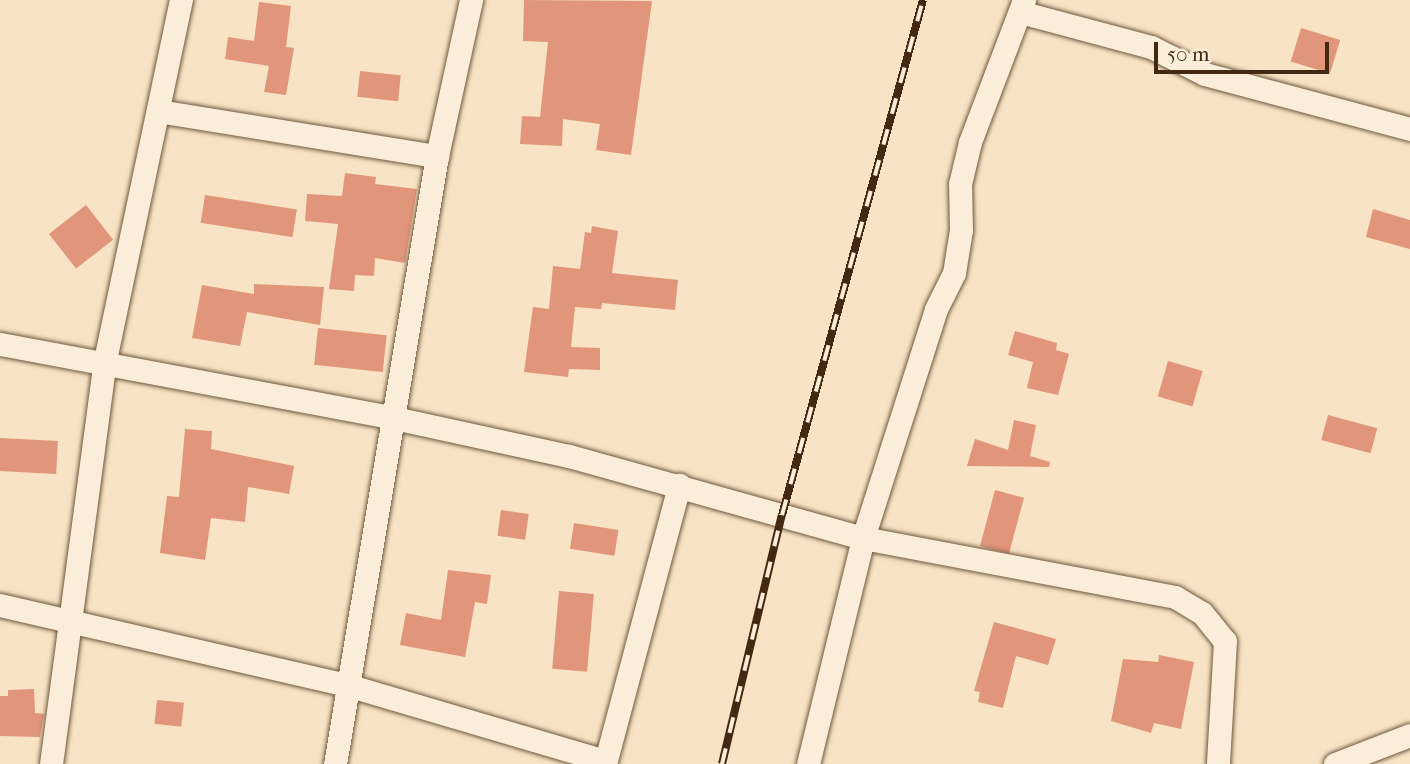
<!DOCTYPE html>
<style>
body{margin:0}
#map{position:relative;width:1410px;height:764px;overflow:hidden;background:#f8e3c4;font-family:"IM FELL French Canon",serif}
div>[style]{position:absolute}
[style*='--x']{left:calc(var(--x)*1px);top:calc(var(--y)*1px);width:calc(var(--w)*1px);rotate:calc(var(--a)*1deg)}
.building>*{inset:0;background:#e1957b;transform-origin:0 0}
.roads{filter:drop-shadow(0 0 2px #70583e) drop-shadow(0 0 2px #70583e)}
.minor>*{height:23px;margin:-11.5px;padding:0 11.5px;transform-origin:11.5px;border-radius:11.5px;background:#faedd9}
.rail>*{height:8px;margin-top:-4px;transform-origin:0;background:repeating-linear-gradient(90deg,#faedd9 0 16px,#432912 0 32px);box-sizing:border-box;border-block:2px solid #432912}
span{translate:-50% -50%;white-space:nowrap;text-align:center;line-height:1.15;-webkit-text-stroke:7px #faedd9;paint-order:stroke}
.scale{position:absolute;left:1154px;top:42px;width:175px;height:32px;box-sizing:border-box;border:4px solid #432912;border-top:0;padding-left:9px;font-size:21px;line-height:24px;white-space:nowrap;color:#432912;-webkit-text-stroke:5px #faedd9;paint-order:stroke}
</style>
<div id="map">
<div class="building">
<i style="clip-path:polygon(524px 0,652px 1px,631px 155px,596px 150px,600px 124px,563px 119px,562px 146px,520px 144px,522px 116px,540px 117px,548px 42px,523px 41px)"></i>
<i style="clip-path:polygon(259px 2px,291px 6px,286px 47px,294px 48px,286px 95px,264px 92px,269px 66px,225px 59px,228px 37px,254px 41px)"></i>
<i style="left:1301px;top:28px;width:41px;height:35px;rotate:17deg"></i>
<i style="left:360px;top:71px;width:41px;height:26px;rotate:6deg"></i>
<i style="clip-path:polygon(345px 173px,376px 177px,375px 184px,417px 189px,405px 263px,375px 258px,374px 276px,355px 275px,354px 291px,329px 289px,338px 224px,305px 221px,307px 194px,342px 196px)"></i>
<i style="left:205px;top:195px;width:93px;height:28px;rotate:9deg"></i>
<i style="left:86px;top:205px;width:44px;height:47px;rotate:52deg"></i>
<i style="clip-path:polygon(1373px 209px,1410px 220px,1410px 249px,1366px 237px)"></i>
<i style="clip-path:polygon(592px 226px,618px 231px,612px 273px,678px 280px,675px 310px,602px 303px,601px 309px,575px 307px,571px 347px,600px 348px,600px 370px,569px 369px,568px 377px,524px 372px,533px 307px,549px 309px,553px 266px,580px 269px,585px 232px,591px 233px)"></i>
<i style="clip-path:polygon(254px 284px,324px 287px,320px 325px,247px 312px,240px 346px,192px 338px,202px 285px,254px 294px)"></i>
<i style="left:318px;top:328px;width:69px;height:37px;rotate:6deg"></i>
<i style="clip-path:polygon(1015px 331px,1057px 343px,1056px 350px,1069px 354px,1058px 395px,1027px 388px,1033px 362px,1008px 355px)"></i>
<i style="left:1168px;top:361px;width:36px;height:37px;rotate:16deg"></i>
<i style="left:1328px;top:415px;width:51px;height:26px;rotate:15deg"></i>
<i style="clip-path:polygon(1014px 420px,1036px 425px,1030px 456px,1050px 462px,1049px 467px,967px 466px,975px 439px,1008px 450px)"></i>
<i style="clip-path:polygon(185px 429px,212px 431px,211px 449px,294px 466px,289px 494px,248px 487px,245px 522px,211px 518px,205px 560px,160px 553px,167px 496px,179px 497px)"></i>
<i style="left:0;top:438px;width:58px;height:33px;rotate:3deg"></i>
<i style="left:995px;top:490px;width:30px;height:58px;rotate:15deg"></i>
<i style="left:501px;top:510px;width:28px;height:26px;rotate:8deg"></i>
<i style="left:574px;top:523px;width:45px;height:26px;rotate:9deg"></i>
<i style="clip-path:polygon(448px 570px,491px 575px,487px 604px,475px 602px,465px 657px,400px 645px,406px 613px,441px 620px)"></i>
<i style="left:559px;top:591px;width:35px;height:78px;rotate:5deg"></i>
<i style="clip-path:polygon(994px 622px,1056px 639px,1048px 665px,1016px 656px,1003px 708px,978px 702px,980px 692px,974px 691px)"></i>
<i style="clip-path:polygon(1159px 655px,1194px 662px,1181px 729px,1154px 723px,1151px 733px,1111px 721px,1123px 659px,1158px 662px)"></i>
<i style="clip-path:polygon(34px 689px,35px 713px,44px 714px,40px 737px,0 736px,0 696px,8px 696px,8px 690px)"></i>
<i style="left:157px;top:700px;width:27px;height:24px;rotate:6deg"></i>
</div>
<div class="roads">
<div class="minor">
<i style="--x:1020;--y:12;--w:136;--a:15"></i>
<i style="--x:1151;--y:47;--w:60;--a:26.6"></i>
<i style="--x:1205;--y:74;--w:212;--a:15"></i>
<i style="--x:158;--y:111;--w:283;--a:9.2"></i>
<i style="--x:0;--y:344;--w:401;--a:10.6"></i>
<i style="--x:394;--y:418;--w:179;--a:12.3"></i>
<i style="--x:569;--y:456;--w:305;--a:15.6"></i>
<i style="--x:863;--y:538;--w:318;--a:10.7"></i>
<i style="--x:1175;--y:597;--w:31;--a:31"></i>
<i style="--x:1202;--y:613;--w:36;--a:51"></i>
<i style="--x:1225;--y:641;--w:123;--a:93.3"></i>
<i style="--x:0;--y:605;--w:356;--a:13"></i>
<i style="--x:347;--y:685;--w:269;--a:16.4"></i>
<i style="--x:51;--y:764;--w:408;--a:-82.4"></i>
<i style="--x:105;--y:360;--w:368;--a:-78.1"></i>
<i style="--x:335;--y:764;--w:616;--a:-80.48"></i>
<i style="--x:437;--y:156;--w:160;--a:-77.7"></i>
<i style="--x:605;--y:764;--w:289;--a:-75.1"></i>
<i style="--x:808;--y:764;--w:233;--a:-76.3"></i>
<i style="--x:863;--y:538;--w:240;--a:-72.3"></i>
<i style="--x:936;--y:309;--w:40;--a:-63.4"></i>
<i style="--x:954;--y:273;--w:44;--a:-80.8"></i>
<i style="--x:961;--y:230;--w:46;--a:-91.2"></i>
<i style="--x:960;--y:184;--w:43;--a:-76.6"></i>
<i style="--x:970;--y:142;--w:152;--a:-69.2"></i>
<i style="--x:1335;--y:764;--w:80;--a:-21.1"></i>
</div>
</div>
<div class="rail">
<i style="--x:722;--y:764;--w:256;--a:-76.5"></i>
<i style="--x:782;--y:515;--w:534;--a:-74.69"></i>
</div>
<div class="scale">50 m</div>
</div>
